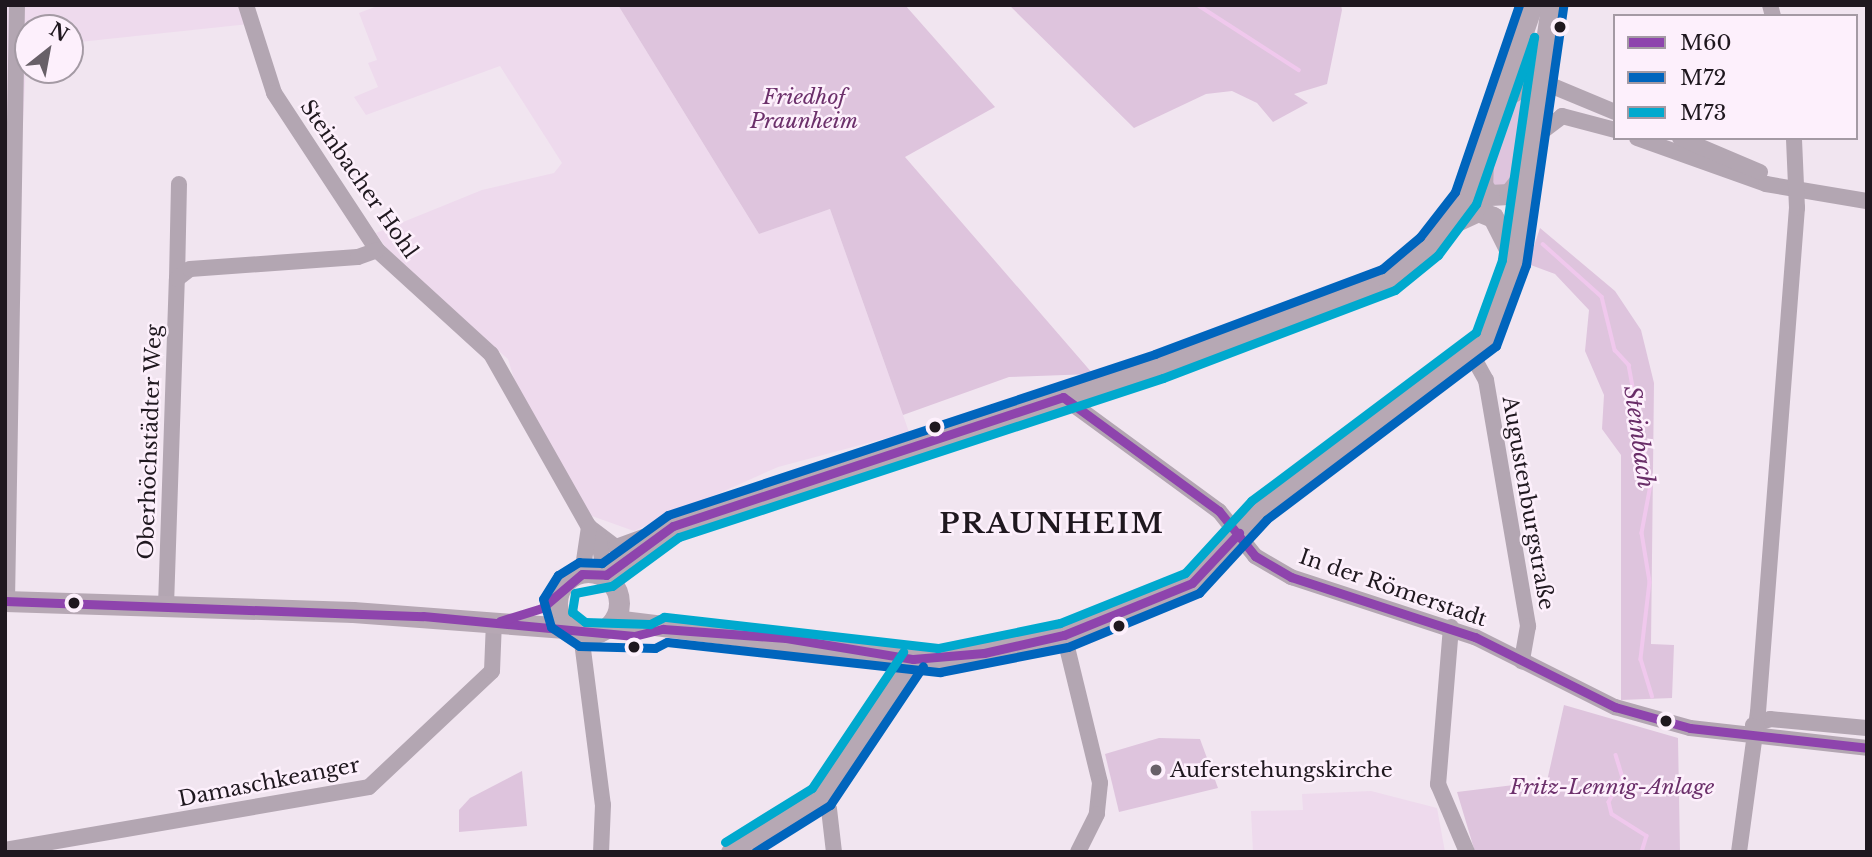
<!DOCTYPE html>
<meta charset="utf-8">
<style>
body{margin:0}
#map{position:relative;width:1872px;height:857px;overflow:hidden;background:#f1e5f0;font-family:"Libre Baskerville",serif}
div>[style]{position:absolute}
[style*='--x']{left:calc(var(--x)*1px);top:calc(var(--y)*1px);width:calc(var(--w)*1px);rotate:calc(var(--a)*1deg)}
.built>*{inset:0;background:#eedaed}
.green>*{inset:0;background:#dec4dd}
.stream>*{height:3.5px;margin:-1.75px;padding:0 1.75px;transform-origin:1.75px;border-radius:1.75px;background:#f0c8ed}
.minor>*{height:16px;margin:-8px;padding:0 8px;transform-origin:8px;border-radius:8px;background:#b3a6b2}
.major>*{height:21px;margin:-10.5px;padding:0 10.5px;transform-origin:10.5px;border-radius:10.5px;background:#b6a8b4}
.major>.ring{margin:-10.5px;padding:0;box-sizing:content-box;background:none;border:21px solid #b6a8b4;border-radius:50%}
.bus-1>*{height:9px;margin:-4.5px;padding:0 4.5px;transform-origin:4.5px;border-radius:4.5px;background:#8e44ad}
.bus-2>*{height:9px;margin:-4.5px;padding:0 4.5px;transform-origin:4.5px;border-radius:4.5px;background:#0065bd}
.bus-3>*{height:9px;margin:-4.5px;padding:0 4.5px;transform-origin:4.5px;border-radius:4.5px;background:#00a9ce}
.dots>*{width:19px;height:19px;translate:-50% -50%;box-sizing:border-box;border:4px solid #fdf0fc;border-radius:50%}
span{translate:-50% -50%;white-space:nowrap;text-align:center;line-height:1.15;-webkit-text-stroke:5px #fdf0fc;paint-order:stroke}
.park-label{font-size:21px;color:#6c306b;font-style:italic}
.street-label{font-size:21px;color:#1f181f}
.poi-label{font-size:21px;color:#1f181f}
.left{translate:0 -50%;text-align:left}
.water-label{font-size:23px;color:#692d68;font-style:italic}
.district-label{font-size:28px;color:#1f181f;font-weight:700;letter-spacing:2px}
.frame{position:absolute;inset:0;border:7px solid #1f181f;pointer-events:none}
.legend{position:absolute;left:1613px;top:14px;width:245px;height:126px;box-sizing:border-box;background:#fdf0fc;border:2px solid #a49aa4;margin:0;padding:9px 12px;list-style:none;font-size:21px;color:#1f181f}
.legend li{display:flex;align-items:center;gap:14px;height:35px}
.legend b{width:35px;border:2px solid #a49aa4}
.north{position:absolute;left:14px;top:14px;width:70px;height:70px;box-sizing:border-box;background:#fdf0fc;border:2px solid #a49aa4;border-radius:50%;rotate:31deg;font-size:19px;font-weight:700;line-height:28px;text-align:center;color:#1f181f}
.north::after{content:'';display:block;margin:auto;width:24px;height:32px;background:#686068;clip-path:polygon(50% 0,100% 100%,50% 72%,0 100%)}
</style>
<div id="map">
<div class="built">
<i style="clip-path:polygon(5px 5px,244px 5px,249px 24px,70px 43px,70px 28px,28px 28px,5px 465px)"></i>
<i style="clip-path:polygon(380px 5px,618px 5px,759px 234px,830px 209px,909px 432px,778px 467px,634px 531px,589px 515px,515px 382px,508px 359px,398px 265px,376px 233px,482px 190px,554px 173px,562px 163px,500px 66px,366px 115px,354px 97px,378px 87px,368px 63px,377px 60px,359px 13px)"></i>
<i style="clip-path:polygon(1371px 791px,1437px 808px,1445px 852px,1253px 852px,1251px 811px,1303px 810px,1302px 794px)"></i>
</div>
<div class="green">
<i style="clip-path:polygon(618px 5px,905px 5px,995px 107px,905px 157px,1093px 374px,1009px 377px,903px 415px,830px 209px,759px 234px)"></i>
<i style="clip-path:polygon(1009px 5px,1341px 5px,1342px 10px,1327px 84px,1294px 94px,1308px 103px,1273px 122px,1257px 103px,1232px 91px,1206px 94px,1134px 128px)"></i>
<i style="clip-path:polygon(1529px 93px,1510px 186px,1500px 191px,1487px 176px,1502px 109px)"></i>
<i style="clip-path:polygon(1540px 228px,1615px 291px,1641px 330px,1654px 383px,1651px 644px,1674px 645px,1672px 698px,1621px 700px,1621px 455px,1602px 429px,1604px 395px,1585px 351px,1589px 310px,1555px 274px,1528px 264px)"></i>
<i style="clip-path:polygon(1564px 705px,1678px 738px,1680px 852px,1475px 852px,1457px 792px,1547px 781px)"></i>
<i style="clip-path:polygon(1159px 738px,1200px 739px,1218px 788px,1119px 812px,1105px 754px)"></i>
<i style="clip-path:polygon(522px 771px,527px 826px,459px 832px,459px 810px,470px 798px)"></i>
</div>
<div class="stream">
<i style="--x:1198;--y:5;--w:120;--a:32.8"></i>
<i style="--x:1543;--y:244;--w:79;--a:41.9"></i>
<i style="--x:1602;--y:297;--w:55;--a:76.2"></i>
<i style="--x:1615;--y:350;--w:21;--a:47"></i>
<i style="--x:1629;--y:365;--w:122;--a:79.6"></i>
<i style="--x:1651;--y:485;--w:49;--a:100.6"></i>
<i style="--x:1642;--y:533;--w:50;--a:80.7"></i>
<i style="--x:1650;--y:582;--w:78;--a:96.7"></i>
<i style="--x:1641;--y:659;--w:39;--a:73"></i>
<i style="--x:1616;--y:755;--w:24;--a:73"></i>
<i style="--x:1623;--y:778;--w:28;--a:120"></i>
<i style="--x:1609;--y:802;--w:12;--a:76"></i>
<i style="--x:1612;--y:814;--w:41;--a:32.2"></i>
<i style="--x:1647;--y:836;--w:17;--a:107"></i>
</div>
<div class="minor">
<i style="--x:246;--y:5;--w:92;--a:72.3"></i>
<i style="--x:274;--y:93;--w:188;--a:56.7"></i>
<i style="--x:377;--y:250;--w:154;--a:42.4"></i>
<i style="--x:491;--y:354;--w:199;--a:60.5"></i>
<i style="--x:589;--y:527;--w:34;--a:37"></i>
<i style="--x:616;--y:547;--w:29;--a:-20"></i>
<i style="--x:1770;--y:5;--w:11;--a:75"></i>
<i style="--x:1499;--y:104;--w:46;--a:-31.6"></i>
<i style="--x:1538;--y:80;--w:83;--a:22.6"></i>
<i style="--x:1637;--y:138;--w:137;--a:19.6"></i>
<i style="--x:1766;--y:184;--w:102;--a:9.6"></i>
<i style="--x:1680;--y:138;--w:87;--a:23"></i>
<i style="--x:1532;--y:139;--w:38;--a:-37"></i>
<i style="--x:1562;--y:116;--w:55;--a:14.8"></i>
<i style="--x:177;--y:279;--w:95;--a:-88.8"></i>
<i style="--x:1472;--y:355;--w:29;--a:61"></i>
<i style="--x:1486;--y:380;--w:250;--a:80.3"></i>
<i style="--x:1528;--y:626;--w:36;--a:100"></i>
<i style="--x:1063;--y:397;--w:193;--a:36.2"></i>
<i style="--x:1219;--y:511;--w:58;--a:51.3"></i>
<i style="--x:1255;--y:556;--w:42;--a:30.3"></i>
<i style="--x:1291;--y:577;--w:194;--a:18.1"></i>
<i style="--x:1475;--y:637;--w:157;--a:26.6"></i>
<i style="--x:1615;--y:707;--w:78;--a:15.6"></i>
<i style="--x:1690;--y:728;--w:178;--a:6.4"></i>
<i style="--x:598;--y:536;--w:40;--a:80"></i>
<i style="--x:582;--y:574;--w:48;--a:-81.5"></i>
<i style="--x:7;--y:601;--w:596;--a:-89.04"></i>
<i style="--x:166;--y:606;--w:327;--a:-88.1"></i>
<i style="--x:177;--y:279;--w:16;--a:-38"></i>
<i style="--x:190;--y:269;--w:168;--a:-4.1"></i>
<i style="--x:358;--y:257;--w:20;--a:-20"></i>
<i style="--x:1451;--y:627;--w:158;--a:94.7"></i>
<i style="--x:1438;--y:784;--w:74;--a:66.9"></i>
<i style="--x:581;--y:634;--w:172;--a:82.7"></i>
<i style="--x:603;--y:805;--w:47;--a:92.4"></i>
<i style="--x:1064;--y:635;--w:152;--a:76.3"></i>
<i style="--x:1100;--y:783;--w:31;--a:96"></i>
<i style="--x:1097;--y:814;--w:42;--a:116.6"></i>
<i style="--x:1753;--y:725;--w:18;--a:-19"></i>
<i style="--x:1770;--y:719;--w:97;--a:5.3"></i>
<i style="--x:821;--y:797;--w:14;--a:56"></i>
<i style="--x:829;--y:809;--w:43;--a:83.4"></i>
<i style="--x:5;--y:850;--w:369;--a:-9.8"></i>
<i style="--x:369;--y:787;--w:169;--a:-43.3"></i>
<i style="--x:492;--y:671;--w:49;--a:-87.7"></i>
<i style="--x:1739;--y:852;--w:141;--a:-82.3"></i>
<i style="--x:1758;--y:712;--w:506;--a:-85.58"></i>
<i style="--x:1797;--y:208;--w:70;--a:-92.5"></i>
</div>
<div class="major">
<i style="--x:1483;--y:161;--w:24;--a:92"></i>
<i style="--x:1482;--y:185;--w:12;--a:55"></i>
<i style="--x:1489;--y:195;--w:20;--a:-3"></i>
<i style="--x:1509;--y:194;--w:21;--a:-51"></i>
<i style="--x:1450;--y:224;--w:31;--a:-25"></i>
<i style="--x:1478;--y:211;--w:16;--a:22"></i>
<i style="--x:1493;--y:217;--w:45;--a:63.4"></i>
<i class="ring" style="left:557px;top:572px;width:41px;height:41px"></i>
<i style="--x:606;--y:575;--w:83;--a:-36.2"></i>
<i style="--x:673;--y:526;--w:512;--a:-18.22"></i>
<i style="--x:1159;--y:366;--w:245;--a:-20.6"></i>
<i style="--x:1388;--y:280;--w:53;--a:-39.7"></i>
<i style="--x:1429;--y:246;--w:61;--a:-52.4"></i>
<i style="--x:1466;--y:198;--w:204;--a:-71.1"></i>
<i style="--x:5;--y:601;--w:348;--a:1.8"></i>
<i style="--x:353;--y:612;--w:216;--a:4.3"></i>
<i style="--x:614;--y:620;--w:327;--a:7"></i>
<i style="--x:939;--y:660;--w:127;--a:-11.3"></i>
<i style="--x:1064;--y:635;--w:138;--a:-22.1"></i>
<i style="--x:1192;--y:583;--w:99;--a:-47.5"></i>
<i style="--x:1259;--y:510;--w:284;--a:-36.8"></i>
<i style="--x:1486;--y:340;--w:82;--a:-70"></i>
<i style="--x:1514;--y:263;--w:261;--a:-81.8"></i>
<i style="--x:731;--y:852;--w:105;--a:-31.4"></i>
<i style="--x:821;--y:797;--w:166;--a:-56.3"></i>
</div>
<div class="bus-1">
<i style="--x:1063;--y:397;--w:193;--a:36.2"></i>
<i style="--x:1219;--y:511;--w:58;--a:51.3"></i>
<i style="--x:1255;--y:556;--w:42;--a:30.3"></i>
<i style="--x:1291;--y:577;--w:194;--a:18.1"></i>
<i style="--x:1475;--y:637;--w:157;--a:26.6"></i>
<i style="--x:1615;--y:707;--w:78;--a:15.6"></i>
<i style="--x:1690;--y:728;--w:178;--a:6.4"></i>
<i style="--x:606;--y:575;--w:83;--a:-36.2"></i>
<i style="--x:673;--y:526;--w:411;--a:-18.3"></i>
<i style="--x:5;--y:601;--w:418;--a:2.1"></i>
<i style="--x:423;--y:616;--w:212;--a:5.4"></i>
<i style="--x:634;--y:636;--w:30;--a:-14"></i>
<i style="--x:500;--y:621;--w:44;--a:-17.2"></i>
<i style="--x:542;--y:608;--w:52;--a:-40.4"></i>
<i style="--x:582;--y:574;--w:24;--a:2"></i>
<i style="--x:663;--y:629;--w:123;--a:4.2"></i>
<i style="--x:786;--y:638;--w:129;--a:9.4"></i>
<i style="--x:913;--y:659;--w:71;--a:-4.8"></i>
<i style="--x:984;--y:653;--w:82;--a:-12.7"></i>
<i style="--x:1064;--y:635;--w:138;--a:-22.1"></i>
<i style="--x:1192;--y:583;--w:69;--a:-46.8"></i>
</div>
<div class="bus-2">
<i style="--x:1519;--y:5;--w:198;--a:108.9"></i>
<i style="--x:1455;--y:192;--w:57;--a:127.9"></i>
<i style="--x:1420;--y:237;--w:50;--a:139.9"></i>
<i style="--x:1382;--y:269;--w:242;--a:159.5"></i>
<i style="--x:1155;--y:354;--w:513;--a:161.71"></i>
<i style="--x:668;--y:515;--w:82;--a:144"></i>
<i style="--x:602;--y:563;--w:23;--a:-178"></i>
<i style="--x:579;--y:562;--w:25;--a:148"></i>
<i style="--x:558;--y:575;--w:28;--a:122"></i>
<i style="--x:543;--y:599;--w:29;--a:74"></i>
<i style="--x:551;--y:627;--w:34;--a:34"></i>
<i style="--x:579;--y:646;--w:76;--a:1.5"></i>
<i style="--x:655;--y:648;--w:13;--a:-27"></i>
<i style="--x:667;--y:642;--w:275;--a:6.3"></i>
<i style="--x:940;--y:672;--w:130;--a:-11.1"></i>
<i style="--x:1068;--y:647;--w:142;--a:-22.4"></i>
<i style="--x:1199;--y:593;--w:100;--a:-47.4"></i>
<i style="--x:1267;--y:519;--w:287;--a:-37.1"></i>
<i style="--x:1496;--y:346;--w:86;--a:-69.7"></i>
<i style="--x:1526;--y:265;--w:261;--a:-81.8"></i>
<i style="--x:755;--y:852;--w:89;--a:-32.1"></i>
<i style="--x:830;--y:805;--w:167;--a:-56.2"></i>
</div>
<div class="bus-3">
<i style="--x:1534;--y:37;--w:225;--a:98.2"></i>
<i style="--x:1502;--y:260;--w:77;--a:109.9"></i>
<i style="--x:1476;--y:332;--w:281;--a:143.1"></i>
<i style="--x:1251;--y:501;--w:98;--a:132.5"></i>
<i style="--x:1185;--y:573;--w:135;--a:158.2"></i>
<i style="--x:1060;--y:623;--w:125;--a:168.4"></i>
<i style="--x:938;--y:648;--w:276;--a:-173.5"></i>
<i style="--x:664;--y:617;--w:16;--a:153"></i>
<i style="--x:650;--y:624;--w:65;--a:-178.2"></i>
<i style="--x:585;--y:622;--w:16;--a:-142"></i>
<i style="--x:572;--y:612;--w:19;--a:-81"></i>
<i style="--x:575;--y:593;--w:38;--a:-11"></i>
<i style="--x:612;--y:586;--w:83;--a:-36.2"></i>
<i style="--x:679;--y:537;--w:509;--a:-18.19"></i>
<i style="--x:1163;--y:378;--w:248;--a:-20.8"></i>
<i style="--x:1395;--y:290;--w:55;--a:-39.1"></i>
<i style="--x:1438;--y:255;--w:64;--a:-53.3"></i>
<i style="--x:1476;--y:204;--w:177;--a:-70.8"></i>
<i style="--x:725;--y:842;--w:102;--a:-31.8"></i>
<i style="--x:812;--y:788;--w:164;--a:-56.2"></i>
</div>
<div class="dots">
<i style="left:1560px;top:27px;background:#1f181f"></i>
<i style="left:935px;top:427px;background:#1f181f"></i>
<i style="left:74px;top:603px;background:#1f181f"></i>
<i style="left:1119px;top:626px;background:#1f181f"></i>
<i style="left:634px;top:647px;background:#1f181f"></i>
<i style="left:1666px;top:721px;background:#1f181f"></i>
<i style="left:1156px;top:770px;background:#686068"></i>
</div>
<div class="park-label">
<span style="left:804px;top:109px">Friedhof<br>Praunheim</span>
<span style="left:1612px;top:787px">Fritz-Lennig-Anlage</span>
</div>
<div class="street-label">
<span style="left:359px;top:179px;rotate:55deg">Steinbacher Hohl</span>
<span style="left:150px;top:442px;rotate:-88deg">Oberhöchstädter Weg</span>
<span style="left:1528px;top:503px;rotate:80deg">Augustenburgstraße</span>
<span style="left:1393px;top:588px;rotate:19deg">In der Römerstadt</span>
<span style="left:269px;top:782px;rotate:-11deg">Damaschkeanger</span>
</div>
<div class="poi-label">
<span class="left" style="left:1170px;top:770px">Auferstehungskirche</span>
</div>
<div class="water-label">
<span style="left:1639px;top:437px;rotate:82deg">Steinbach</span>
</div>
<div class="district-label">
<span style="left:1052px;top:524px">PRAUNHEIM</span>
</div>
<div class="frame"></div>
<ul class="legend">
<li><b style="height:9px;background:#8e44ad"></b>M60</li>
<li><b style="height:9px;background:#0065bd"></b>M72</li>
<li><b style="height:9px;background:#00a9ce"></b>M73</li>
</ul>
<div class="north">N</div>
</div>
